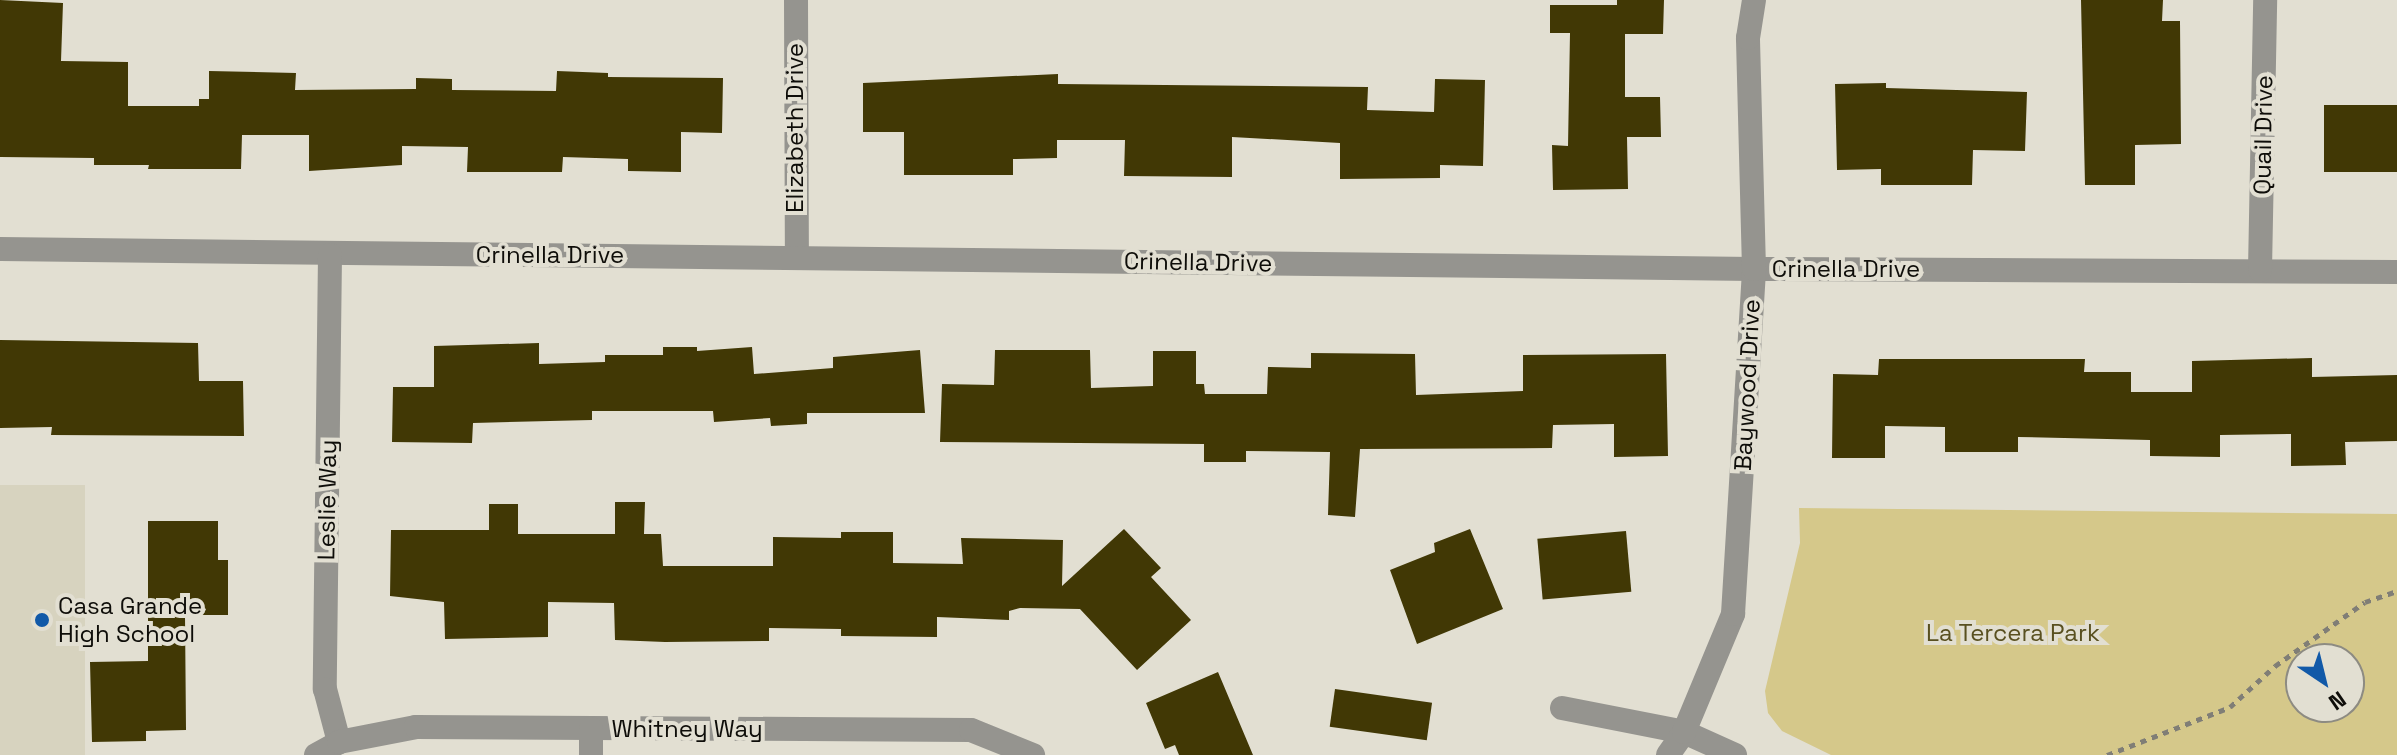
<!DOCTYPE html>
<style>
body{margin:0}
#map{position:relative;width:2397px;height:755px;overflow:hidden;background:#e2dfd2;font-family:"Space Grotesk",sans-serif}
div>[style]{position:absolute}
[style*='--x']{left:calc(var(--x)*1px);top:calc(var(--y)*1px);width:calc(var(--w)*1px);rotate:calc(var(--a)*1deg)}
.built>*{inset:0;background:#d7d3bf;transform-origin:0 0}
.green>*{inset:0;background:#d5c88a}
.building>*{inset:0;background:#413805;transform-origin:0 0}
.path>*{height:5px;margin-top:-2.5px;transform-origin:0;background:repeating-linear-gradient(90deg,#807e76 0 6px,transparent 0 12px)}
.street>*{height:24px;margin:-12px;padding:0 12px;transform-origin:12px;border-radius:12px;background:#95948f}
.dots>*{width:22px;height:22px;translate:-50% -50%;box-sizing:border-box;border:4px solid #e2dfd2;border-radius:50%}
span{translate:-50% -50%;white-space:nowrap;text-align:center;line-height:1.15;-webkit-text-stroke:8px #e2dfd2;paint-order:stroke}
.street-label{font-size:24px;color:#0e0d09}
.poi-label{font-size:24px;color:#0e0d09}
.left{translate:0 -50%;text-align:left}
.park-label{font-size:24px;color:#595020}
.north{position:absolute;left:2285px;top:643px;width:80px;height:80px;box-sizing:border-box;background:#e2dfd2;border:2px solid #8d8b82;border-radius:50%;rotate:145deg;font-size:22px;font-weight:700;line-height:32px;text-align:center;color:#0e0d09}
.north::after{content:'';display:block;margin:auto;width:28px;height:36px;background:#1159a8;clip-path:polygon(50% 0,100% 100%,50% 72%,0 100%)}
</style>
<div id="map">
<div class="built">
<i style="left:0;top:485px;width:85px;height:270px"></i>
</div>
<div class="green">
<i style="clip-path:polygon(evenodd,1799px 508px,2397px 514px,2397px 755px,1831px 755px,1782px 731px,1768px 713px,1765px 691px,1800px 543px,1799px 508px,2349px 659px,2349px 707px,2301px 707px,2301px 659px,2349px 659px)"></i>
</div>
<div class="building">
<i style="clip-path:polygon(0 0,63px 3px,61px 61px,128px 62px,128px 106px,199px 106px,199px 99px,209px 99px,209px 71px,296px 73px,295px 90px,416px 89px,416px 78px,452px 79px,452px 90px,556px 91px,557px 71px,608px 73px,608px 77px,723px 78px,722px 133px,681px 132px,681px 172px,628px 171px,628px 159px,563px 157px,562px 172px,467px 172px,468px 147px,402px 146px,402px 165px,309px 171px,309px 135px,242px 135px,241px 169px,148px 169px,149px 165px,94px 165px,94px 158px,0 157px)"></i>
<i style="clip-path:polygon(1617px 0,1664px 0,1663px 34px,1625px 34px,1625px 97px,1660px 97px,1661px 137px,1627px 137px,1628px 189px,1553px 190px,1552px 145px,1568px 146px,1570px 33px,1550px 33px,1550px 5px,1617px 5px)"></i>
<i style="clip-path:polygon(2081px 0,2163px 0,2162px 21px,2180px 21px,2181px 144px,2135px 145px,2135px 185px,2085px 185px)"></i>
<i style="clip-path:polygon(1058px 74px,1058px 84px,1368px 87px,1367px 110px,1434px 112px,1435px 79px,1485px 80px,1483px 166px,1440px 165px,1440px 178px,1340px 179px,1340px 143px,1232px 137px,1232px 177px,1124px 176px,1125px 140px,1057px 140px,1057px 158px,1013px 159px,1013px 175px,904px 175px,904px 132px,863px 132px,863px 83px)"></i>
<i style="clip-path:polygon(1886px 83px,1886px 88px,2027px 92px,2025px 151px,1973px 150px,1972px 185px,1881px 185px,1881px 169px,1837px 170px,1835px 84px)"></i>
<i style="left:2324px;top:105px;width:73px;height:67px"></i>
<i style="clip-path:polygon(0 340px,198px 343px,199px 381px,243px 381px,244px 436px,51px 435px,52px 427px,0 428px)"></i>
<i style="clip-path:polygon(539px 343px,539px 364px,605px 362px,605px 355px,663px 355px,663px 347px,697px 347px,697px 351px,752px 347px,754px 374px,833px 368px,833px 357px,920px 350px,925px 413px,807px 413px,807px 424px,771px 426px,770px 418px,714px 422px,713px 411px,592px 411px,592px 420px,473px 423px,472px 443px,392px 442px,393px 387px,434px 387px,434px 346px)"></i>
<i style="clip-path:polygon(995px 350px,1090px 350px,1091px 388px,1153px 386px,1153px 351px,1196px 351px,1196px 384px,1204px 384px,1205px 394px,1267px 394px,1268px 367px,1311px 368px,1311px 353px,1415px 354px,1416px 395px,1523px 391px,1523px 355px,1666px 354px,1668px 456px,1614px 457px,1614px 424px,1553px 425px,1552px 448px,1360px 449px,1355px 517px,1328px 515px,1330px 452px,1246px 451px,1246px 462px,1204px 462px,1204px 444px,940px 442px,942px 384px,994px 385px)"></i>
<i style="clip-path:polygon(2312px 358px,2312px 377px,2397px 375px,2397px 441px,2345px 442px,2346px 465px,2291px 466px,2291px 434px,2220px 435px,2220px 457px,2150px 456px,2150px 440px,2018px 437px,2018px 452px,1945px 452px,1945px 427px,1885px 426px,1885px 458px,1832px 458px,1833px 374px,1878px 375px,1879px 359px,2085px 359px,2084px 372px,2131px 372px,2131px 392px,2192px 392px,2192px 361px)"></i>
<i style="clip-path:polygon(615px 502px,645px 502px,644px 534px,661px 534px,663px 566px,773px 566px,773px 537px,841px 538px,841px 532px,893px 532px,893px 563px,963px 564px,961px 538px,1063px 540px,1062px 586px,1124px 529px,1161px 568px,1151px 577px,1191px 620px,1137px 670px,1080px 609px,1020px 608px,1009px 611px,1009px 620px,937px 617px,937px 637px,841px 636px,841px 629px,769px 628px,769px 641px,665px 642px,615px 640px,614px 603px,548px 602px,548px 637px,445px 639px,444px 602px,390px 596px,391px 530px,489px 530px,489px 504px,518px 504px,518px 534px,615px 534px)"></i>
<i style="clip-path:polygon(148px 521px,218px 521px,218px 560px,228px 560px,228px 615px,185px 615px,186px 730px,146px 731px,146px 741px,92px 742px,90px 662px,148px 661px)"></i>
<i style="clip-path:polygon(1470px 529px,1503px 609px,1417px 644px,1390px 570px,1435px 552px,1434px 543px)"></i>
<i style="left:1626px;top:531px;width:61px;height:89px;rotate:85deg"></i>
<i style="clip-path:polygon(1218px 672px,1253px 755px,1179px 755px,1175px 745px,1165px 749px,1146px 703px)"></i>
<i style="left:1335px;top:689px;width:98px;height:38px;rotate:8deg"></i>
</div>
<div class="path">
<i style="--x:2107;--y:755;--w:132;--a:-21.3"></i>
<i style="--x:2230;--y:707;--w:61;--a:-42.3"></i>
<i style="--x:2275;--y:666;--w:110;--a:-35.4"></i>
<i style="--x:2365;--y:602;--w:34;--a:-19"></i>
</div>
<div class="street">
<i style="--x:796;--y:0;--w:256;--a:89.8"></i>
<i style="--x:0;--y:249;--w:1754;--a:0.65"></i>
<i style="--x:1754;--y:269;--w:643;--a:0.27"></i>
<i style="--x:330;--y:255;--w:434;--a:90.7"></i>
<i style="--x:325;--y:689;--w:55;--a:75.2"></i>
<i style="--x:2260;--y:270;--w:270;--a:-88.9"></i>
<i style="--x:1562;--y:708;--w:124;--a:11.1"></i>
<i style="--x:1684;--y:732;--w:56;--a:24.3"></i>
<i style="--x:316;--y:755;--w:26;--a:-29"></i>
<i style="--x:339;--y:742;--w:78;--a:-11"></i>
<i style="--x:416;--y:727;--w:555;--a:0.31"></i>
<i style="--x:971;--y:730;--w:67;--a:22"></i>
<i style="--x:591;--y:755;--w:26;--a:-90"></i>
<i style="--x:1668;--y:755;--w:28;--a:-55"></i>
<i style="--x:1684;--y:732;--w:128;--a:-67.4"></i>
<i style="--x:1733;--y:614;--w:346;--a:-86.5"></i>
<i style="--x:1754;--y:269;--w:231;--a:-91.5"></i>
<i style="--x:1748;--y:38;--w:38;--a:-81"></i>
</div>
<div class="dots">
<i style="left:42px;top:620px;background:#1159a8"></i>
</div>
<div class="street-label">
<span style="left:795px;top:128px;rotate:-90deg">Elizabeth Drive</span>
<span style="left:2263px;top:135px;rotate:-89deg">Quail Drive</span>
<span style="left:550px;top:255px">Crinella Drive</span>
<span style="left:1198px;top:262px;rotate:1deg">Crinella Drive</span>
<span style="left:1846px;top:269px">Crinella Drive</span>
<span style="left:1747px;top:385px;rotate:-87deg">Baywood Drive</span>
<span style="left:327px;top:500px;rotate:-89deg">Leslie Way</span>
<span style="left:687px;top:729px">Whitney Way</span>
</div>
<div class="poi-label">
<span class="left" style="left:58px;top:620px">Casa Grande<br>High School</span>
</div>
<div class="park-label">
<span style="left:2013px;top:633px">La Tercera Park</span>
</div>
<div class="north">N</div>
</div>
